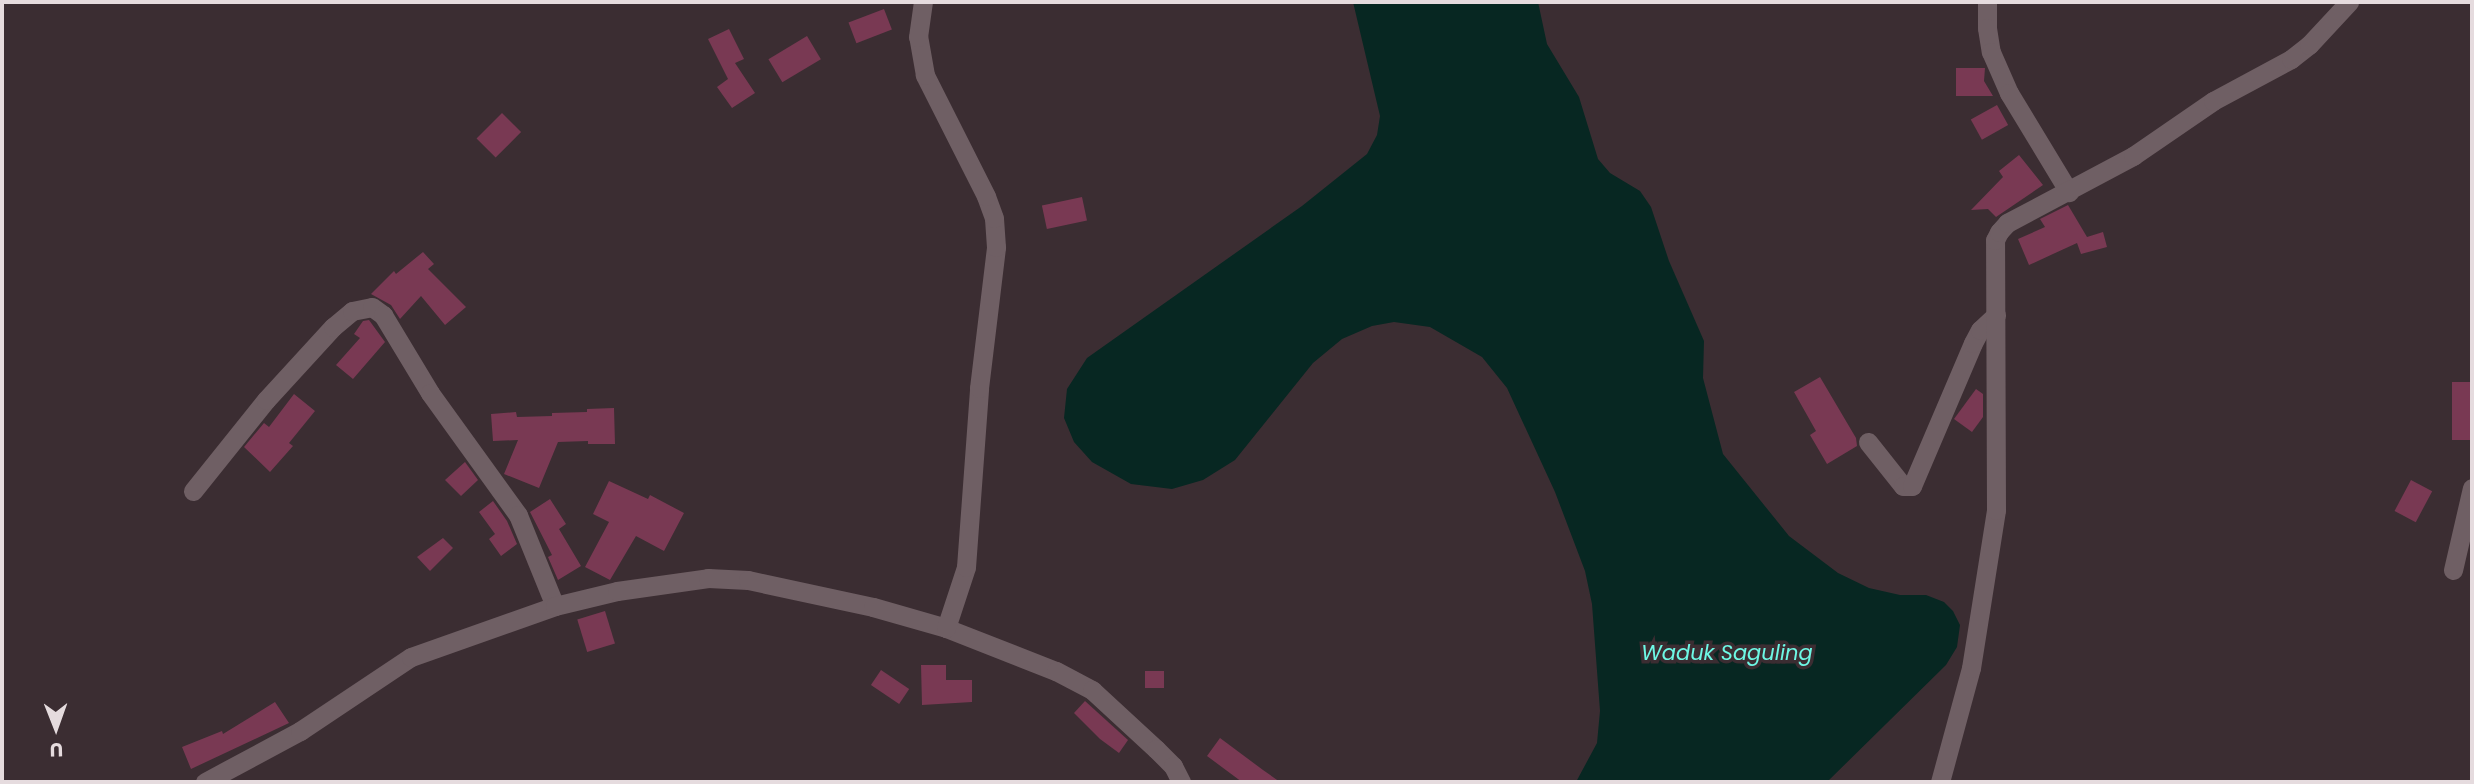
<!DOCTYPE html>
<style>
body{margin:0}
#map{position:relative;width:2474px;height:784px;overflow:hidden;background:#3b2d32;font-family:Poppins,sans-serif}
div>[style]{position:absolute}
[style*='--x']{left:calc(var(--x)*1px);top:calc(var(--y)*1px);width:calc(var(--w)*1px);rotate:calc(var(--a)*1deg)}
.water>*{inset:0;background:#072722}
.building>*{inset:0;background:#793953;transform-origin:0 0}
.minor>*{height:19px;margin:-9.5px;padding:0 9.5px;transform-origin:9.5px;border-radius:9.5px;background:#6f5f64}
span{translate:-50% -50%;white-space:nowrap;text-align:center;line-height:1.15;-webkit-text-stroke:7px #3b2d32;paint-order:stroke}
.water-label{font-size:21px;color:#6ef8e5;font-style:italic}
.frame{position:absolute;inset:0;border:4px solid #e5dbde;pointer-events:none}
.north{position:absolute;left:21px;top:693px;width:70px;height:70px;-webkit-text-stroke:5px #3b2d32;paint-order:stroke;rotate:179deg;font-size:19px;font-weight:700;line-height:28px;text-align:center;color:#e5dbde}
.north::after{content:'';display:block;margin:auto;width:24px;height:32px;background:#e5dbde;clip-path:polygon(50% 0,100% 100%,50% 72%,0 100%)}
</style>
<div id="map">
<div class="water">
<i style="clip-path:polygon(1353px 2px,1538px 2px,1547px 44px,1579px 97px,1598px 159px,1610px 173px,1640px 191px,1651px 207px,1669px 261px,1704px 341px,1703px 378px,1723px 454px,1789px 536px,1838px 573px,1869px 588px,1900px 595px,1926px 595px,1944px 602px,1953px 611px,1960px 625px,1957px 647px,1946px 665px,1827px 782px,1576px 782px,1597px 743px,1600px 711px,1592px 604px,1585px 571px,1555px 492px,1507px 388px,1482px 357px,1430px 327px,1394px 322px,1372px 326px,1342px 339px,1313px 363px,1235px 460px,1203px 480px,1172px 489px,1131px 484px,1092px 462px,1074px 442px,1064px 418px,1067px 389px,1087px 358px,1302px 206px,1367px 154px,1377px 135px,1380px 116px)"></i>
</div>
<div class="building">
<i style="left:884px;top:9px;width:22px;height:38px;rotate:69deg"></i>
<i style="clip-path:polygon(729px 29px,744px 59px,735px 63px,755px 93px,732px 108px,717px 87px,728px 79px,708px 39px)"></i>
<i style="left:807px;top:36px;width:27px;height:45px;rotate:59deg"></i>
<i style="clip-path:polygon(1956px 68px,1985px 68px,1984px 81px,1993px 96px,1956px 96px)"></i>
<i style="left:1997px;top:105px;width:23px;height:30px;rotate:61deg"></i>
<i style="left:502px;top:113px;width:27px;height:36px;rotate:45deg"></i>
<i style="clip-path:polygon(2019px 155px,2043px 185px,1996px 217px,1988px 209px,1971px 210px,2003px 177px,1999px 171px)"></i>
<i style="left:1082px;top:197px;width:24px;height:41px;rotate:78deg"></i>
<i style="clip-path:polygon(2068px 205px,2087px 237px,2103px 232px,2107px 247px,2081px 254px,2077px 243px,2029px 265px,2018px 239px,2045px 227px,2040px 219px)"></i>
<i style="clip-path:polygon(423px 252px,434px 264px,428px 269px,466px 307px,445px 325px,421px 296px,400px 319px,391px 305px,371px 294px,394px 271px,396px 274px)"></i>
<i style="clip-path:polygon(369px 320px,385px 342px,353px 379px,336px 365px,360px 338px,354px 334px,363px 321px)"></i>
<i style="clip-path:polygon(1820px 377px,1856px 438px,1857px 446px,1827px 464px,1810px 435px,1816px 431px,1794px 392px)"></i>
<i style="left:2452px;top:382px;width:20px;height:58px"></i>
<i style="clip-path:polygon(1976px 389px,1983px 394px,1983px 417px,1972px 432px,1954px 419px)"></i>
<i style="clip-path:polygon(294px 394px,315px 411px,289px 443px,293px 446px,270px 472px,244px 447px,264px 423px,269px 427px)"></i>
<i style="clip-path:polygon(614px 408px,615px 444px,588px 444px,588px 441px,558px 442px,539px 488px,504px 474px,518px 440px,493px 441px,491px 414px,516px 412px,517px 417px,552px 416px,552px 413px,587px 412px,587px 409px)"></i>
<i style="clip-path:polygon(465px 462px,478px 480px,461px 496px,445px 480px)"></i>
<i style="left:2411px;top:480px;width:24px;height:35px;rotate:28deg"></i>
<i style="clip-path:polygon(609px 481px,648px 499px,650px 495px,684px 513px,664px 551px,636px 536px,610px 580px,585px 567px,609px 522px,593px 514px)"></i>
<i style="clip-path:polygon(550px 499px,566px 524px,559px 529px,581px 566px,558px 580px,548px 557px,552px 555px,530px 512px)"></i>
<i style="clip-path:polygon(493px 501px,507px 521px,517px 544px,501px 556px,489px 539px,495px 534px,479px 512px)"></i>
<i style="clip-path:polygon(443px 538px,453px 548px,430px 571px,417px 557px)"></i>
<i style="left:605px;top:611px;width:34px;height:29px;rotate:73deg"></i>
<i style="clip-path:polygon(921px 665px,946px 665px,946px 680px,972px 680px,972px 702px,922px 705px)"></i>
<i style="left:881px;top:670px;width:34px;height:18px;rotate:34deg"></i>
<i style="left:1145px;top:671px;width:19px;height:17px"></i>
<i style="clip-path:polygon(1085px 701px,1128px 740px,1119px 753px,1100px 739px,1074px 713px)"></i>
<i style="clip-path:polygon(275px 702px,289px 723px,191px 769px,182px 747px,222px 731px,223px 734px)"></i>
<i style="clip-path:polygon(1220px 738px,1263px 770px,1280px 782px,1242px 782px,1207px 756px)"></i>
</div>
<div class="minor">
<i style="--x:1987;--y:2;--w:26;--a:90"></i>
<i style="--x:1987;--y:28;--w:24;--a:81"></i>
<i style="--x:1991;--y:52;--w:45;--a:66.3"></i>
<i style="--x:2009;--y:93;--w:116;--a:58.8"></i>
<i style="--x:1868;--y:442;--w:56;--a:51.5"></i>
<i style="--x:1903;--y:486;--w:9;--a:0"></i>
<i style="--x:1912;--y:486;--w:155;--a:-66.9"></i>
<i style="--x:1973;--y:343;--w:15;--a:-62"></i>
<i style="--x:1980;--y:330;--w:22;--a:-43"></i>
<i style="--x:193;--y:491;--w:117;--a:-51.3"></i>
<i style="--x:266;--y:400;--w:99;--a:-47.5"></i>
<i style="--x:333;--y:327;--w:25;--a:-40"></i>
<i style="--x:352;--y:311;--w:20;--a:-11"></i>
<i style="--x:372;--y:307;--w:14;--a:36"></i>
<i style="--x:383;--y:315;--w:91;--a:58.9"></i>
<i style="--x:430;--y:393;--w:150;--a:54.2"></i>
<i style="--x:518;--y:515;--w:98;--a:67.9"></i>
<i style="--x:2453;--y:570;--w:84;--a:-77"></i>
<i style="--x:946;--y:628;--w:118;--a:21.4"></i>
<i style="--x:1056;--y:671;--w:41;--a:27.8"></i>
<i style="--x:1092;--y:690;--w:87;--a:42.7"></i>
<i style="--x:1156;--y:749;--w:24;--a:45"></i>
<i style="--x:1173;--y:766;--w:18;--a:63"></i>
<i style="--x:205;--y:782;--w:108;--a:-28.2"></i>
<i style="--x:300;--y:731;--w:133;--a:-33.7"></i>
<i style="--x:411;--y:657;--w:153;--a:-19.5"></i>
<i style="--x:555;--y:606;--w:64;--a:-13.6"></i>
<i style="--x:617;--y:591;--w:92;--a:-8.1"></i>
<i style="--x:708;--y:578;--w:40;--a:2.9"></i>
<i style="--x:748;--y:580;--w:128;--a:12.2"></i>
<i style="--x:873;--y:607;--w:76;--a:16"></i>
<i style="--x:946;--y:628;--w:64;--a:-71.8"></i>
<i style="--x:966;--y:567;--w:179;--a:-85.8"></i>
<i style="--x:979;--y:388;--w:142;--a:-83.1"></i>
<i style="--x:996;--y:247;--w:29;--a:-94"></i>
<i style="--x:994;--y:218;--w:23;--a:-110"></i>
<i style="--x:986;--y:196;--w:136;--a:-116.8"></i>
<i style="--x:925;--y:75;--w:39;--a:-100"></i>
<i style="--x:918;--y:37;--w:35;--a:-82"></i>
<i style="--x:1940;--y:782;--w:118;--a:-74.8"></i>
<i style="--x:1971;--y:668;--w:160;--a:-81"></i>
<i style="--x:1996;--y:510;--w:270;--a:-90.2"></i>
<i style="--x:1995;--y:240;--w:9;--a:-63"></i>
<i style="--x:1999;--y:232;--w:12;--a:-48"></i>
<i style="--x:2007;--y:223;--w:143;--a:-28"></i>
<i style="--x:2133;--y:156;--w:97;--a:-34.5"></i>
<i style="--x:2213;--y:101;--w:89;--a:-28.3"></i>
<i style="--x:2291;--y:59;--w:23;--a:-38"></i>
<i style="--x:2309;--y:45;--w:59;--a:-47.1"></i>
</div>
<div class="water-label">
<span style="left:1727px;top:653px">Waduk Saguling</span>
</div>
<div class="frame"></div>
<div class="north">U</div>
</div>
